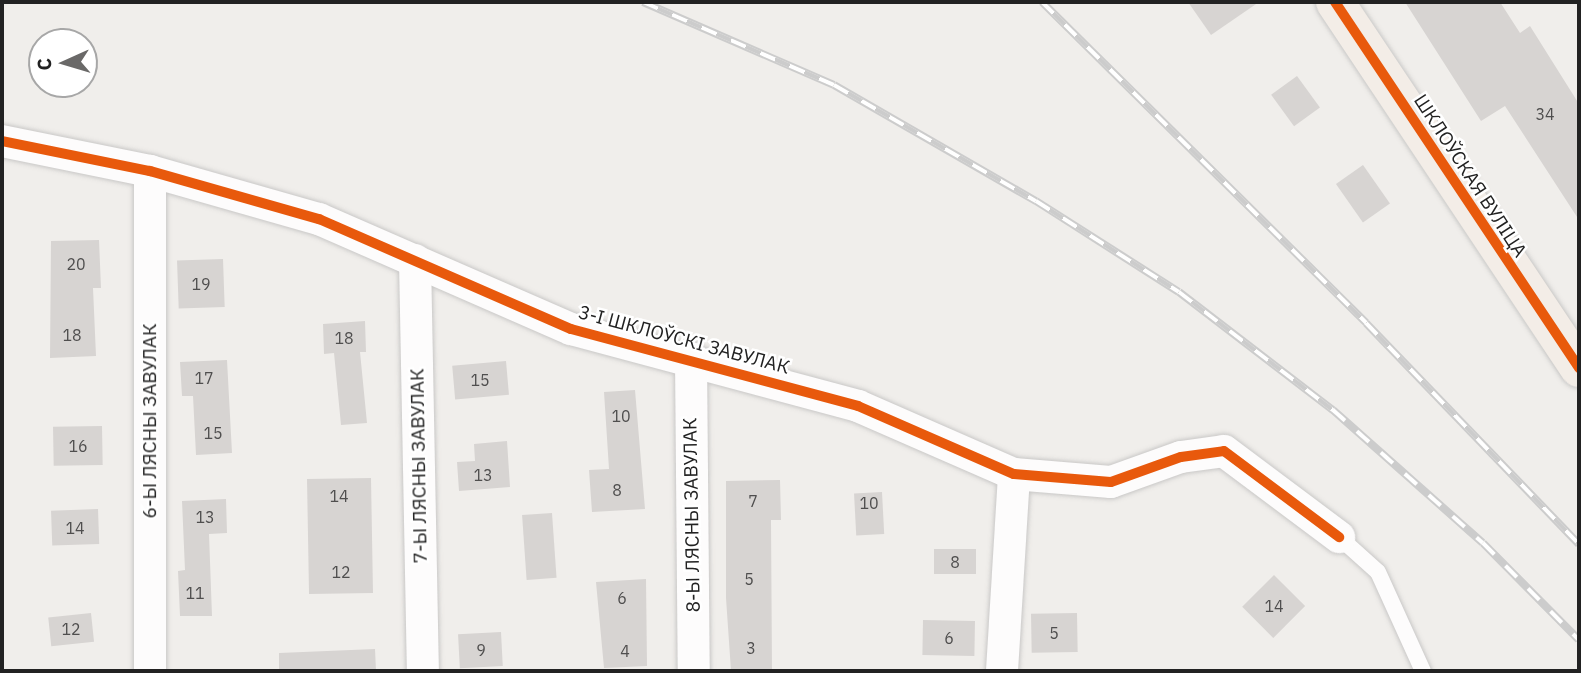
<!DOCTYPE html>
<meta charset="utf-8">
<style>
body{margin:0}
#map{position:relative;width:1581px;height:673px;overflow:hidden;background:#f0eeeb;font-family:"IBM Plex Sans",sans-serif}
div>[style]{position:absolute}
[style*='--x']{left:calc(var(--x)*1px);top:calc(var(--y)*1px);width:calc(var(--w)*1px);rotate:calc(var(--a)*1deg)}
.building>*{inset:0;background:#d7d4d2;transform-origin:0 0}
.roads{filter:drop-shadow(0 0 2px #c9c8c7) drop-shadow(0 0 2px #c9c8c7)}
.service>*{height:16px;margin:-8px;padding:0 8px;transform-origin:8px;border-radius:8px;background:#fdfcfc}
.minor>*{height:32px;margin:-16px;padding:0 16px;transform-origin:16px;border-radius:16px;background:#fdfcfc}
.primary>*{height:38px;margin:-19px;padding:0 19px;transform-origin:19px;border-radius:19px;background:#f3ede7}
.rail>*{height:8px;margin-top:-4px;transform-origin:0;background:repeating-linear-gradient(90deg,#fff 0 16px,#ccc 0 32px);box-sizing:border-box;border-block:2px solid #ccc}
.cycleway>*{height:10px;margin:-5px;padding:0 5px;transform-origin:5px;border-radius:5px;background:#e8590c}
span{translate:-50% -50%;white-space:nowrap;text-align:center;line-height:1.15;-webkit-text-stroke:5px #fff;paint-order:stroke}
.number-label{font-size:16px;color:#4f4e4e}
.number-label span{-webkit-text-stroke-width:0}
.street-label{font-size:19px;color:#222}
.frame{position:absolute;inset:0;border:4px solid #222;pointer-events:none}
.north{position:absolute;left:28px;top:28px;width:70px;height:70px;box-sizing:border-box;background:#fff;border:2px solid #a7a7a7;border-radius:50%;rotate:266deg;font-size:19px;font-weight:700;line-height:28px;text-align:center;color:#222}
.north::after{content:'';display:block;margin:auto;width:24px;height:32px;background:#6a6968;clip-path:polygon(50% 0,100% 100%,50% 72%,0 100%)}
</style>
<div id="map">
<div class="building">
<i style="clip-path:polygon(1188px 2px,1259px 2px,1211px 35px)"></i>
<i style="clip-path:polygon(1405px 2px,1500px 2px,1520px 33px,1530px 26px,1579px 104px,1579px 220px,1505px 106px,1481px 121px)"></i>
<i style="left:1297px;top:76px;width:39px;height:32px;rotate:54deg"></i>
<i style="left:1363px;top:165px;width:47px;height:33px;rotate:55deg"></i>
<i style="clip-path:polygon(99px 240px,101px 288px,93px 288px,96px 356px,50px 358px,51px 241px)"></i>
<i style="left:223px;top:259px;width:48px;height:46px;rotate:88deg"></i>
<i style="clip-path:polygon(365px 321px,366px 352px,360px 352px,367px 423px,341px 425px,334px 353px,324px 354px,323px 324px)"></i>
<i style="clip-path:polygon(227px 360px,232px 453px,196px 455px,193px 396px,182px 396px,180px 362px)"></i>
<i style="left:506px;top:361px;width:34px;height:54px;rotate:85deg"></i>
<i style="clip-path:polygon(635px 390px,645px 509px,592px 512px,589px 470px,609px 469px,604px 392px)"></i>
<i style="left:102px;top:426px;width:39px;height:49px;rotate:89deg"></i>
<i style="clip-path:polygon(507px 441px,510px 487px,459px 491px,457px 462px,475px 461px,474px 444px)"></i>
<i style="left:371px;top:478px;width:115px;height:64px;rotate:89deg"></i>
<i style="clip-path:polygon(780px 480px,781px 520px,771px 520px,772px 671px,731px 671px,726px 598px,726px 481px)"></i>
<i style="left:882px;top:492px;width:42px;height:28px;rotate:87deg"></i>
<i style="clip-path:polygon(226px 499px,227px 533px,209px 534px,212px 616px,180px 616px,178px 571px,185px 570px,182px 501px)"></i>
<i style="left:98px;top:509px;width:35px;height:47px;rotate:88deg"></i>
<i style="left:552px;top:513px;width:65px;height:30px;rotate:86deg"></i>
<i style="left:934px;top:549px;width:42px;height:25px"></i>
<i style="left:1274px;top:575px;width:44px;height:45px;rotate:45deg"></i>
<i style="clip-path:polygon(646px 579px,647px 666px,604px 668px,596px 582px)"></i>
<i style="left:91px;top:613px;width:29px;height:43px;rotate:84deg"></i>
<i style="left:1077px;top:613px;width:39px;height:46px;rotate:89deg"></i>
<i style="left:923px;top:620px;width:52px;height:35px;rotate:1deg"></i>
<i style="left:501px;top:632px;width:34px;height:43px;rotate:87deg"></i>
<i style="clip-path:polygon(375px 649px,376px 671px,279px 671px,279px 653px)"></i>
</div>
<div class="roads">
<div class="service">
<i style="--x:1339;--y:537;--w:52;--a:41.9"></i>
<i style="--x:1378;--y:572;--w:109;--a:65.6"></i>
</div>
<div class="minor">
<i style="--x:2;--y:141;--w:151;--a:11.5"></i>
<i style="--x:150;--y:171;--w:176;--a:15.9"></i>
<i style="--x:319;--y:219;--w:275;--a:23.6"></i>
<i style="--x:571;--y:329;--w:297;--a:15"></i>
<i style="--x:858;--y:406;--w:170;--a:23.6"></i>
<i style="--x:1014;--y:474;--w:97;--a:4.7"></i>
<i style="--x:1111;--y:482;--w:74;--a:-19.7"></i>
<i style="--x:1181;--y:457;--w:43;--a:-7.9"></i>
<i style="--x:1224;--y:451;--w:144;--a:36.8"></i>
<i style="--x:150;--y:171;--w:500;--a:90"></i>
<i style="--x:415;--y:260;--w:411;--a:88.9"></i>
<i style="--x:691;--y:358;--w:313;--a:89.5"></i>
<i style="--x:1002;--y:671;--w:197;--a:-86.5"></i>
</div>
<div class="primary">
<i style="--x:1335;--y:2;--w:440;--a:56.3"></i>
</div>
</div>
<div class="rail">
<i style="--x:643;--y:2;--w:208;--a:23.5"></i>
<i style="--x:834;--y:85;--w:233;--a:29.9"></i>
<i style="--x:1036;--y:201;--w:169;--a:32.5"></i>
<i style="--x:1179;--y:292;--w:194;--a:37.5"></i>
<i style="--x:1333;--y:410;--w:200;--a:41.6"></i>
<i style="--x:1483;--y:543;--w:136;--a:45.3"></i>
<i style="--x:1042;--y:2;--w:456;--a:44.7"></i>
<i style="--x:1366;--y:323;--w:307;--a:46.1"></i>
</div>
<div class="cycleway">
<i style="--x:1335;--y:2;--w:440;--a:56.3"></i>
<i style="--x:2;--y:141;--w:151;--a:11.5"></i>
<i style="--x:150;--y:171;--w:176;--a:15.9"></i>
<i style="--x:319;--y:219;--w:275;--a:23.6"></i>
<i style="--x:571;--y:329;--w:297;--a:15"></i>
<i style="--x:858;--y:406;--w:170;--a:23.6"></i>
<i style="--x:1014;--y:474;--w:97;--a:4.7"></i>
<i style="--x:1111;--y:482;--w:74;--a:-19.7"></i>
<i style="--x:1181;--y:457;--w:43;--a:-7.9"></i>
<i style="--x:1224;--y:451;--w:144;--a:36.8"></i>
</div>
<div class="number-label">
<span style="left:1545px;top:114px">34</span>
<span style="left:76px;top:264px">20</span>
<span style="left:201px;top:284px">19</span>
<span style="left:72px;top:335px">18</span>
<span style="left:344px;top:338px">18</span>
<span style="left:204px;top:378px">17</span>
<span style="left:480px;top:380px">15</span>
<span style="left:621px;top:416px">10</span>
<span style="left:213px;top:433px">15</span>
<span style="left:78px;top:446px">16</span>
<span style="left:483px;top:475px">13</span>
<span style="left:617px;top:490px">8</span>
<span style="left:339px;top:496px">14</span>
<span style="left:753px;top:501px">7</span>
<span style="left:869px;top:503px">10</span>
<span style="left:205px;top:517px">13</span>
<span style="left:75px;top:528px">14</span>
<span style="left:955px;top:562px">8</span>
<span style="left:341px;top:572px">12</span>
<span style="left:749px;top:579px">5</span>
<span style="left:195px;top:593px">11</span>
<span style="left:622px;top:598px">6</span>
<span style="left:1274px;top:606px">14</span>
<span style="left:71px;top:629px">12</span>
<span style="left:1054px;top:633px">5</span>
<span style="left:949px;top:638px">6</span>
<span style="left:751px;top:648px">3</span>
<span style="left:481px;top:650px">9</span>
<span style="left:625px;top:651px">4</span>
</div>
<div class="street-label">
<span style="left:1470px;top:176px;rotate:57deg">ШКЛОЎСКАЯ ВУЛІЦА</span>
<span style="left:684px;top:340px;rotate:15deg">3-І ШКЛОЎСКІ ЗАВУЛАК</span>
<span style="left:150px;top:421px;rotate:-90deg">6-Ы ЛЯСНЫ ЗАВУЛАК</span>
<span style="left:419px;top:466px;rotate:-91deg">7-Ы ЛЯСНЫ ЗАВУЛАК</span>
<span style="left:692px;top:515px;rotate:-91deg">8-Ы ЛЯСНЫ ЗАВУЛАК</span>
</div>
<div class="frame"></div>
<div class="north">С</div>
</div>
